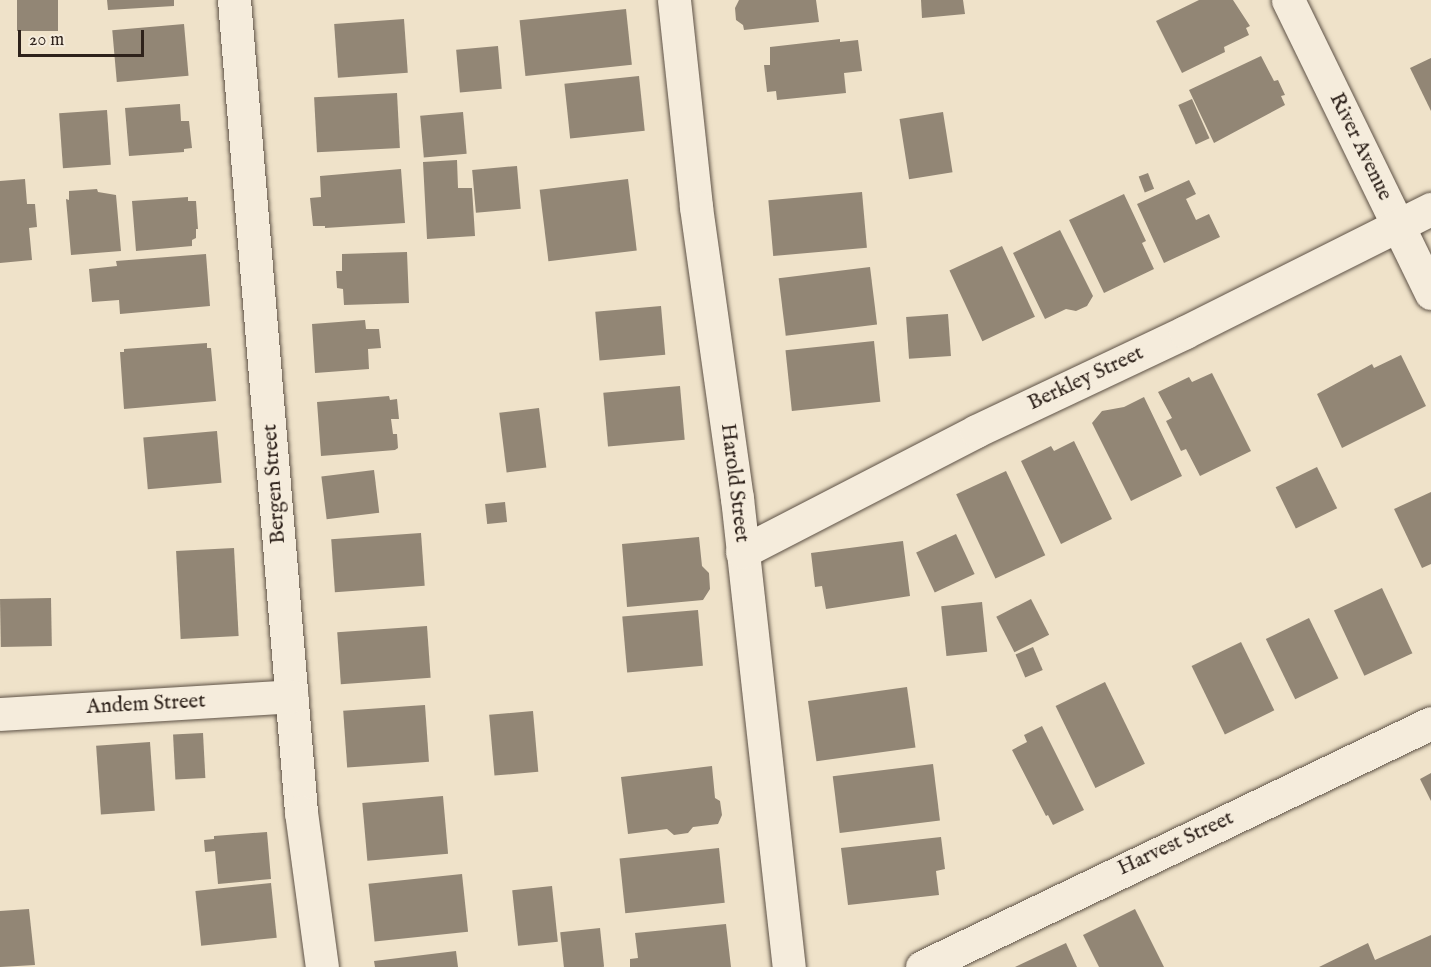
<!DOCTYPE html>
<style>
body{margin:0}
#map{position:relative;width:1431px;height:967px;overflow:hidden;background:#efe2c9;font-family:"IM FELL English",serif}
div>[style]{position:absolute}
[style*='--x']{left:calc(var(--x)*1px);top:calc(var(--y)*1px);width:calc(var(--w)*1px);rotate:calc(var(--a)*1deg)}
.building>*{inset:0;background:#928675;transform-origin:0 0}
.roads{filter:drop-shadow(0 0 2px #5e5246) drop-shadow(0 0 2px #5e5246)}
.minor>*{height:33px;margin:-16.5px;padding:0 16.5px;transform-origin:16.5px;border-radius:16.5px;background:#f5ecdc}
span{translate:-50% -50%;white-space:nowrap;text-align:center;line-height:1.15;-webkit-text-stroke:4.5px #f5ecdc;paint-order:stroke}
.street-label{font-size:21px;color:#2e221b}
.scale{position:absolute;left:18px;top:30px;width:126px;height:27px;box-sizing:border-box;border:3px solid #2e221b;border-top:0;padding-left:8px;font-size:18px;line-height:21px;white-space:nowrap;color:#2e221b;-webkit-text-stroke:4px #f5ecdc;paint-order:stroke}
</style>
<div id="map">
<div class="building">
<i style="left:17px;top:0;width:41px;height:31px"></i>
<i style="clip-path:polygon(107px 0,174px 0,174px 6px,108px 10px)"></i>
<i style="clip-path:polygon(739px 0,816px 0,819px 22px,744px 30px,743px 25px,736px 20px,735px 8px)"></i>
<i style="clip-path:polygon(921px 0,963px 0,965px 14px,922px 18px)"></i>
<i style="clip-path:polygon(1199px 0,1233px 0,1250px 26px,1246px 28px,1249px 35px,1224px 47px,1225px 52px,1182px 73px,1156px 21px)"></i>
<i style="left:626px;top:9px;width:56px;height:107px;rotate:84deg"></i>
<i style="left:404px;top:19px;width:54px;height:70px;rotate:86deg"></i>
<i style="left:184px;top:24px;width:52px;height:72px;rotate:85deg"></i>
<i style="clip-path:polygon(840px 39px,840px 42px,858px 40px,862px 71px,844px 73px,846px 93px,777px 100px,776px 91px,767px 92px,764px 65px,770px 65px,770px 47px)"></i>
<i style="left:498px;top:46px;width:43px;height:42px;rotate:85deg"></i>
<i style="clip-path:polygon(1261px 56px,1274px 81px,1278px 80px,1285px 95px,1281px 96px,1285px 105px,1214px 143px,1189px 90px)"></i>
<i style="clip-path:polygon(1431px 58px,1431px 111px,1410px 68px)"></i>
<i style="left:639px;top:76px;width:55px;height:75px;rotate:84deg"></i>
<i style="left:397px;top:93px;width:55px;height:83px;rotate:87deg"></i>
<i style="left:1192px;top:99px;width:43px;height:15px;rotate:66deg"></i>
<i style="clip-path:polygon(180px 104px,181px 121px,189px 121px,192px 148px,184px 149px,184px 152px,129px 156px,125px 108px)"></i>
<i style="left:107px;top:110px;width:55px;height:48px;rotate:86deg"></i>
<i style="left:463px;top:112px;width:42px;height:43px;rotate:85deg"></i>
<i style="left:943px;top:112px;width:61px;height:44px;rotate:81deg"></i>
<i style="clip-path:polygon(457px 160px,458px 188px,472px 188px,475px 236px,427px 239px,423px 162px)"></i>
<i style="left:517px;top:166px;width:43px;height:45px;rotate:85deg"></i>
<i style="clip-path:polygon(401px 169px,405px 223px,325px 228px,325px 226px,313px 226px,310px 198px,321px 197px,320px 176px)"></i>
<i style="left:1148px;top:173px;width:17px;height:10px;rotate:69deg"></i>
<i style="clip-path:polygon(25px 179px,27px 204px,35px 204px,37px 227px,29px 228px,32px 260px,0 263px,0 181px)"></i>
<i style="left:628px;top:179px;width:72px;height:89px;rotate:83deg"></i>
<i style="clip-path:polygon(1189px 180px,1196px 194px,1186px 199px,1196px 220px,1209px 214px,1220px 237px,1164px 263px,1137px 204px)"></i>
<i style="clip-path:polygon(97px 189px,98px 192px,116px 195px,121px 251px,71px 255px,66px 199px,69px 200px,69px 191px)"></i>
<i style="left:862px;top:192px;width:56px;height:94px;rotate:85deg"></i>
<i style="clip-path:polygon(1124px 194px,1146px 241px,1142px 243px,1154px 269px,1104px 293px,1069px 220px)"></i>
<i style="clip-path:polygon(188px 197px,188px 201px,196px 201px,198px 229px,196px 229px,196px 238px,192px 240px,192px 246px,136px 251px,132px 201px)"></i>
<i style="clip-path:polygon(1060px 230px,1093px 296px,1087px 306px,1076px 311px,1066px 309px,1045px 319px,1013px 253px)"></i>
<i style="left:1002px;top:246px;width:78px;height:58px;rotate:65deg"></i>
<i style="clip-path:polygon(407px 252px,409px 303px,344px 305px,343px 289px,337px 288px,336px 271px,342px 271px,342px 254px)"></i>
<i style="clip-path:polygon(206px 254px,210px 306px,120px 314px,119px 300px,92px 302px,89px 269px,117px 266px,116px 261px)"></i>
<i style="left:870px;top:267px;width:58px;height:92px;rotate:83deg"></i>
<i style="left:661px;top:306px;width:49px;height:66px;rotate:85deg"></i>
<i style="left:948px;top:314px;width:42px;height:42px;rotate:86deg"></i>
<i style="clip-path:polygon(365px 320px,366px 329px,379px 329px,381px 348px,368px 349px,369px 369px,315px 373px,312px 324px)"></i>
<i style="left:874px;top:341px;width:61px;height:89px;rotate:84deg"></i>
<i style="clip-path:polygon(207px 343px,207px 348px,211px 348px,216px 401px,124px 409px,120px 352px,124px 352px,124px 349px)"></i>
<i style="clip-path:polygon(1401px 355px,1426px 406px,1342px 448px,1317px 394px,1372px 364px,1374px 368px)"></i>
<i style="clip-path:polygon(1212px 373px,1251px 451px,1200px 476px,1186px 449px,1181px 451px,1166px 421px,1172px 418px,1158px 392px,1189px 377px,1192px 382px)"></i>
<i style="left:680px;top:386px;width:54px;height:77px;rotate:85deg"></i>
<i style="clip-path:polygon(389px 396px,390px 400px,397px 399px,399px 419px,391px 419px,393px 434px,397px 434px,398px 448px,395px 450px,321px 456px,317px 402px)"></i>
<i style="clip-path:polygon(1144px 397px,1182px 476px,1131px 501px,1092px 423px,1102px 411px,1124px 407px)"></i>
<i style="left:539px;top:408px;width:60px;height:40px;rotate:83deg"></i>
<i style="left:217px;top:431px;width:52px;height:74px;rotate:85deg"></i>
<i style="clip-path:polygon(1074px 441px,1112px 519px,1061px 544px,1021px 461px,1051px 446px,1054px 451px)"></i>
<i style="left:1317px;top:467px;width:46px;height:46px;rotate:64deg"></i>
<i style="left:374px;top:470px;width:43px;height:53px;rotate:83deg"></i>
<i style="left:1006px;top:471px;width:93px;height:55px;rotate:65deg"></i>
<i style="clip-path:polygon(1431px 492px,1431px 564px,1422px 568px,1394px 509px)"></i>
<i style="left:505px;top:502px;width:20px;height:20px;rotate:84deg"></i>
<i style="left:421px;top:533px;width:53px;height:90px;rotate:86deg"></i>
<i style="left:956px;top:534px;width:44px;height:44px;rotate:65deg"></i>
<i style="clip-path:polygon(699px 537px,702px 566px,709px 573px,710px 589px,703px 600px,627px 607px,622px 544px)"></i>
<i style="clip-path:polygon(903px 541px,910px 596px,826px 609px,822px 586px,815px 587px,811px 553px)"></i>
<i style="left:234px;top:548px;width:88px;height:58px;rotate:87deg"></i>
<i style="left:1382px;top:588px;width:72px;height:53px;rotate:65deg"></i>
<i style="left:51px;top:598px;width:48px;height:51px;rotate:89deg"></i>
<i style="left:1031px;top:599px;width:40px;height:39px;rotate:63deg"></i>
<i style="left:982px;top:602px;width:50px;height:41px;rotate:84deg"></i>
<i style="left:698px;top:610px;width:56px;height:76px;rotate:85deg"></i>
<i style="left:1309px;top:618px;width:67px;height:48px;rotate:64deg"></i>
<i style="left:427px;top:626px;width:52px;height:90px;rotate:86deg"></i>
<i style="left:1241px;top:642px;width:76px;height:55px;rotate:64deg"></i>
<i style="left:1033px;top:647px;width:25px;height:19px;rotate:67deg"></i>
<i style="left:1105px;top:682px;width:91px;height:55px;rotate:64deg"></i>
<i style="left:907px;top:687px;width:61px;height:100px;rotate:82deg"></i>
<i style="left:425px;top:705px;width:57px;height:82px;rotate:86deg"></i>
<i style="left:533px;top:711px;width:61px;height:44px;rotate:85deg"></i>
<i style="clip-path:polygon(1042px 726px,1084px 810px,1053px 825px,1048px 815px,1046px 816px,1012px 750px,1027px 742px,1024px 735px)"></i>
<i style="left:203px;top:733px;width:45px;height:30px;rotate:87deg"></i>
<i style="left:150px;top:742px;width:69px;height:54px;rotate:86deg"></i>
<i style="left:933px;top:764px;width:57px;height:101px;rotate:83deg"></i>
<i style="clip-path:polygon(712px 766px,715px 798px,720px 801px,722px 815px,718px 824px,693px 827px,688px 833px,674px 835px,667px 829px,628px 834px,621px 777px)"></i>
<i style="clip-path:polygon(1431px 773px,1431px 801px,1420px 779px)"></i>
<i style="left:443px;top:796px;width:58px;height:81px;rotate:85deg"></i>
<i style="clip-path:polygon(267px 832px,271px 879px,218px 884px,215px 851px,205px 852px,204px 840px,214px 839px,214px 836px)"></i>
<i style="clip-path:polygon(941px 837px,945px 869px,936px 871px,939px 895px,848px 905px,841px 848px)"></i>
<i style="left:719px;top:848px;width:55px;height:100px;rotate:84deg"></i>
<i style="left:462px;top:874px;width:58px;height:94px;rotate:84deg"></i>
<i style="left:271px;top:883px;width:55px;height:76px;rotate:84deg"></i>
<i style="left:552px;top:886px;width:56px;height:40px;rotate:84deg"></i>
<i style="clip-path:polygon(29px 909px,35px 965px,0 967px,0 911px)"></i>
<i style="clip-path:polygon(1135px 909px,1164px 967px,1099px 967px,1083px 935px)"></i>
<i style="clip-path:polygon(726px 924px,731px 967px,630px 967px,630px 959px,638px 958px,635px 933px)"></i>
<i style="left:600px;top:928px;width:39px;height:40px;rotate:84deg"></i>
<i style="clip-path:polygon(1431px 935px,1431px 967px,1319px 967px,1368px 943px,1375px 960px)"></i>
<i style="clip-path:polygon(1066px 943px,1077px 967px,1015px 967px)"></i>
<i style="clip-path:polygon(456px 951px,458px 967px,375px 967px,374px 961px)"></i>
</div>
<div class="roads">
<div class="minor">
<i style="--x:234;--y:0;--w:815;--a:85.28"></i>
<i style="--x:301;--y:812;--w:156;--a:82.3"></i>
<i style="--x:674;--y:0;--w:208;--a:83.9"></i>
<i style="--x:696;--y:207;--w:294;--a:82"></i>
<i style="--x:737;--y:498;--w:472;--a:83.7"></i>
<i style="--x:1288;--y:0;--w:326;--a:64"></i>
<i style="--x:742;--y:552;--w:263;--a:-27.3"></i>
<i style="--x:976;--y:431;--w:231;--a:-25.3"></i>
<i style="--x:1185;--y:332;--w:275;--a:-26.6"></i>
<i style="--x:0;--y:714;--w:292;--a:-3.5"></i>
<i style="--x:922;--y:967;--w:564;--a:-25.61"></i>
</div>
</div>
<div class="street-label">
<span style="left:1360px;top:147px;rotate:64deg">River Avenue</span>
<span style="left:1086px;top:379px;rotate:-25deg">Berkley Street</span>
<span style="left:734px;top:483px;rotate:83deg">Harold Street</span>
<span style="left:275px;top:484px;rotate:-94deg">Bergen Street</span>
<span style="left:146px;top:705px;rotate:-3deg">Andem Street</span>
<span style="left:1176px;top:844px;rotate:-25deg">Harvest Street</span>
</div>
<div class="scale">20 m</div>
</div>
